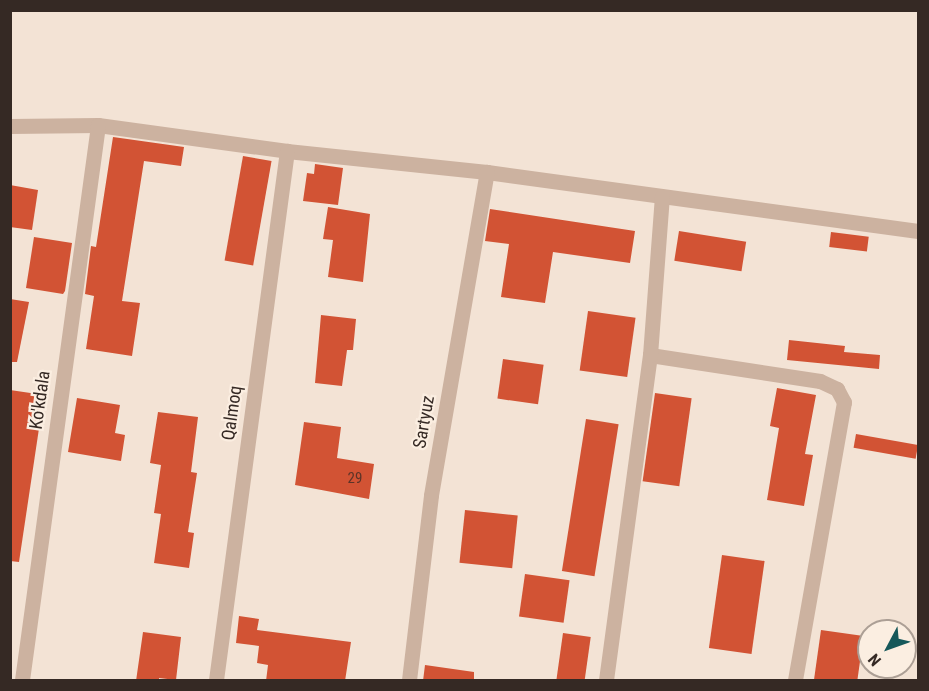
<!DOCTYPE html>
<style>
body{margin:0}
#map{position:relative;width:929px;height:691px;overflow:hidden;background:#f3e3d5;font-family:"Roboto Condensed",sans-serif}
div>[style]{position:absolute}
[style*='--x']{left:calc(var(--x)*1px);top:calc(var(--y)*1px);width:calc(var(--w)*1px);rotate:calc(var(--a)*1deg)}
.building>*{inset:0;background:#d25334;transform-origin:0 0}
.street>*{height:15px;margin:-7.5px;padding:0 7.5px;transform-origin:7.5px;border-radius:7.5px;background:#ccb2a0}
span{translate:-50% -50%;white-space:nowrap;text-align:center;line-height:1.15;-webkit-text-stroke:4.5px #fbeee1;paint-order:stroke}
.number-label{font-size:15px;color:#5c3428}
.number-label span{-webkit-text-stroke-width:0}
.street-label{font-size:18px;color:#352924}
.frame{position:absolute;inset:0;border:12px solid #352924;pointer-events:none}
.north{position:absolute;left:857px;top:619px;width:60px;height:60px;box-sizing:border-box;background:#fbeee1;border:2px solid #ac9f95;border-radius:50%;rotate:229deg;font-size:16px;font-weight:700;line-height:24px;text-align:center;color:#352924}
.north::after{content:'';display:block;margin:auto;width:21px;height:27px;background:#16585a;clip-path:polygon(50% 0,100% 100%,50% 72%,0 100%)}
</style>
<div id="map">
<div class="building">
<i style="clip-path:polygon(113px 137px,184px 147px,181px 166px,144px 161px,122px 301px,140px 303px,132px 356px,86px 349px,94px 296px,85px 294px,91px 246px,96px 247px)"></i>
<i style="left:243px;top:156px;width:29px;height:106px;rotate:10deg"></i>
<i style="clip-path:polygon(315px 164px,343px 168px,338px 205px,303px 201px,307px 173px,314px 174px)"></i>
<i style="clip-path:polygon(10px 185px,38px 190px,32px 230px,10px 227px)"></i>
<i style="clip-path:polygon(328px 207px,370px 214px,363px 282px,328px 277px,333px 240px,323px 239px)"></i>
<i style="clip-path:polygon(490px 209px,635px 231px,630px 263px,553px 252px,545px 303px,501px 297px,509px 244px,485px 241px)"></i>
<i style="left:679px;top:231px;width:68px;height:30px;rotate:9deg"></i>
<i style="left:831px;top:232px;width:38px;height:15px;rotate:7deg"></i>
<i style="clip-path:polygon(34px 237px,72px 243px,65px 291px,63px 294px,26px 288px)"></i>
<i style="clip-path:polygon(10px 299px,29px 302px,17px 362px,10px 362px)"></i>
<i style="left:588px;top:311px;width:48px;height:60px;rotate:8deg"></i>
<i style="clip-path:polygon(321px 315px,356px 319px,353px 350px,347px 350px,342px 386px,315px 383px)"></i>
<i style="clip-path:polygon(789px 340px,845px 346px,844px 352px,880px 355px,879px 369px,787px 360px)"></i>
<i style="left:503px;top:359px;width:41px;height:40px;rotate:8deg"></i>
<i style="clip-path:polygon(777px 388px,816px 395px,805px 454px,813px 455px,804px 506px,767px 500px,779px 428px,770px 426px)"></i>
<i style="clip-path:polygon(10px 390px,44px 395px,19px 562px,10px 561px)"></i>
<i style="left:655px;top:393px;width:37px;height:89px;rotate:8deg"></i>
<i style="clip-path:polygon(77px 398px,120px 405px,115px 433px,125px 435px,121px 461px,68px 452px)"></i>
<i style="clip-path:polygon(158px 412px,198px 417px,191px 472px,197px 473px,188px 532px,194px 533px,189px 568px,154px 563px,161px 514px,154px 513px,161px 465px,150px 463px)"></i>
<i style="left:586px;top:419px;width:33px;height:154px;rotate:9deg"></i>
<i style="clip-path:polygon(304px 422px,341px 427px,337px 458px,374px 464px,369px 499px,295px 485px)"></i>
<i style="left:856px;top:434px;width:63px;height:14px;rotate:10deg"></i>
<i style="left:465px;top:510px;width:53px;height:53px;rotate:6deg"></i>
<i style="left:722px;top:555px;width:43px;height:94px;rotate:8deg"></i>
<i style="left:525px;top:574px;width:45px;height:43px;rotate:8deg"></i>
<i style="clip-path:polygon(239px 616px,259px 619px,257px 630px,351px 642px,345px 681px,266px 681px,268px 665px,257px 663px,259px 646px,236px 643px)"></i>
<i style="left:821px;top:630px;width:43px;height:51px;rotate:8deg"></i>
<i style="clip-path:polygon(143px 632px,181px 637px,176px 680px,159px 678px,159px 681px,136px 681px)"></i>
<i style="left:563px;top:633px;width:28px;height:49px;rotate:8deg"></i>
<i style="clip-path:polygon(425px 665px,474px 672px,474px 681px,423px 681px)"></i>
</div>
<div class="street">
<i style="--x:10;--y:126;--w:88;--a:-0.7"></i>
<i style="--x:98;--y:125;--w:191;--a:7.8"></i>
<i style="--x:287;--y:151;--w:201;--a:6"></i>
<i style="--x:487;--y:172;--w:435;--a:7.8"></i>
<i style="--x:650;--y:355;--w:172;--a:8.7"></i>
<i style="--x:820;--y:381;--w:19;--a:25"></i>
<i style="--x:837;--y:389;--w:15;--a:62"></i>
<i style="--x:844;--y:402;--w:282;--a:100"></i>
<i style="--x:22;--y:680;--w:560;--a:-82.2"></i>
<i style="--x:216;--y:680;--w:534;--a:-82.36"></i>
<i style="--x:409;--y:680;--w:186;--a:-83.2"></i>
<i style="--x:431;--y:495;--w:328;--a:-80.2"></i>
<i style="--x:606;--y:680;--w:328;--a:-82.3"></i>
<i style="--x:650;--y:355;--w:159;--a:-85.7"></i>
</div>
<div class="number-label">
<span style="left:355px;top:479px">29</span>
</div>
<div class="street-label">
<span style="left:40px;top:400px;rotate:-82deg">Ko'kdala</span>
<span style="left:232px;top:413px;rotate:-82deg">Qalmoq</span>
<span style="left:424px;top:422px;rotate:-80deg">Sartyuz</span>
</div>
<div class="frame"></div>
<div class="north">N</div>
</div>
